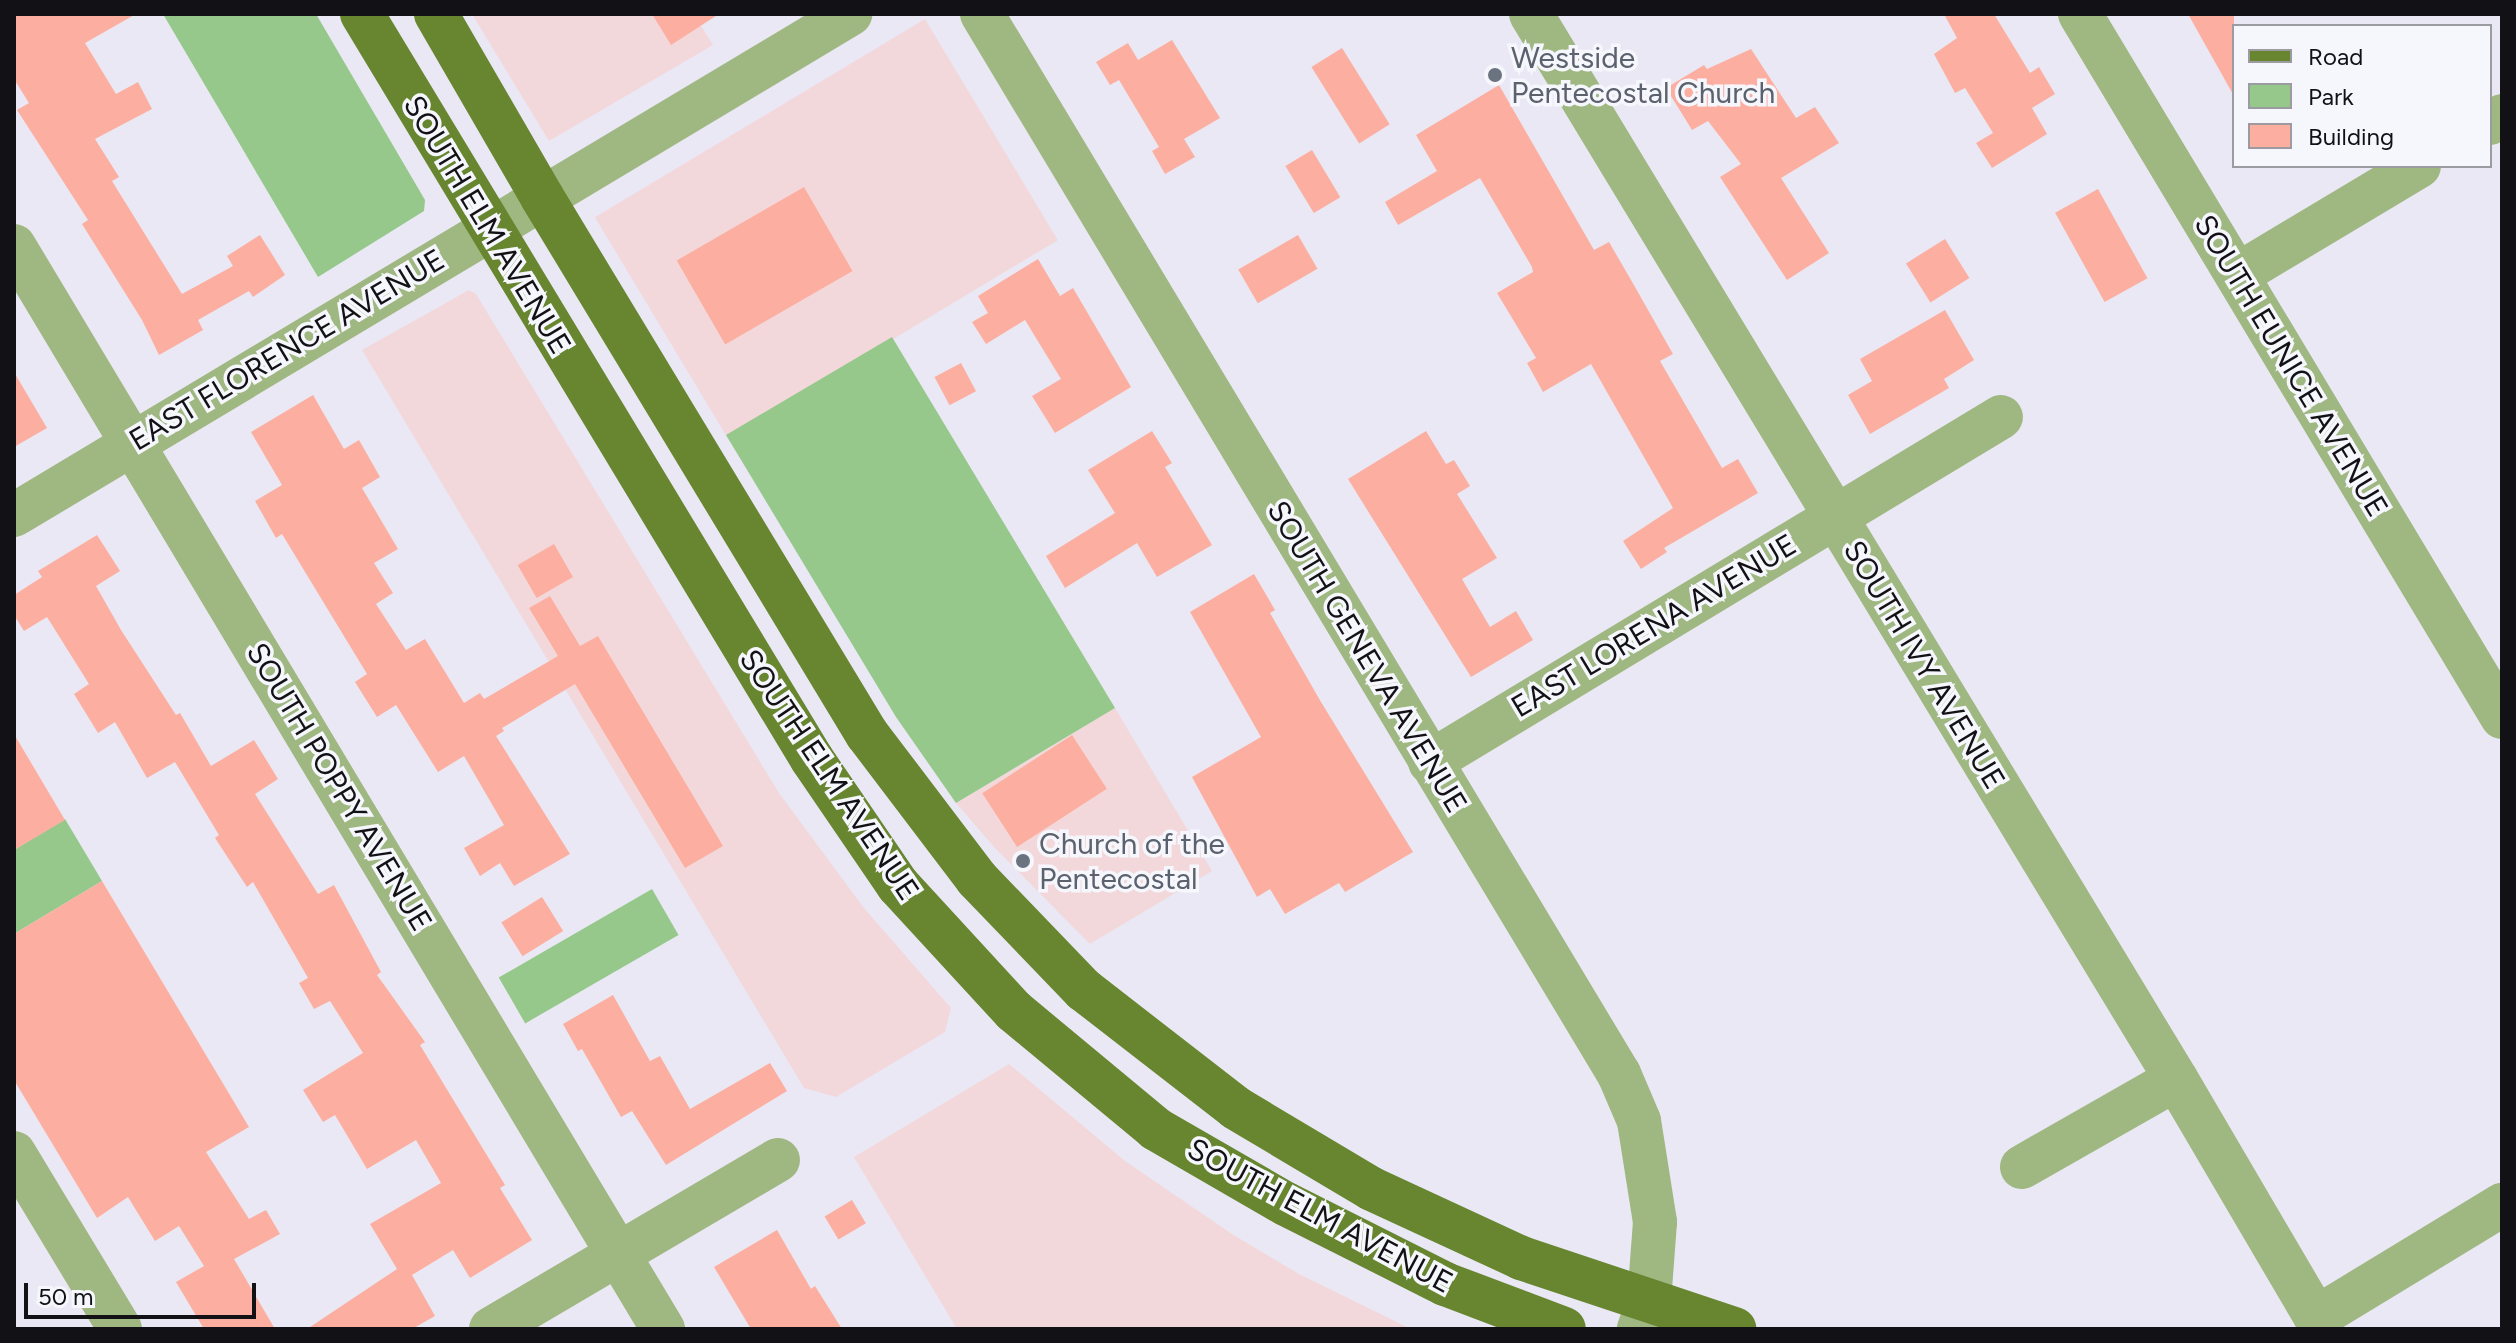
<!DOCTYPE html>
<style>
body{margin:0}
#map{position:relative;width:2516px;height:1343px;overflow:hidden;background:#e9e8f4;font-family:Figtree,sans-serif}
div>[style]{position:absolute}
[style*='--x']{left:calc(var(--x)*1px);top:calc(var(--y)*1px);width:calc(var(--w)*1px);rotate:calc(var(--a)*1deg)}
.commercial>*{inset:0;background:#f3d8db;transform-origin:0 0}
.green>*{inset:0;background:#95c88a;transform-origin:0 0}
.building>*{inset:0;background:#fcafa0;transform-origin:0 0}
.minor>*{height:44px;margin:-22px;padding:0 22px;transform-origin:22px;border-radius:22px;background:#9fb780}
.major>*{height:44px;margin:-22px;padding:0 22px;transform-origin:22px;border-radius:22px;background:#67862f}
.dots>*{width:22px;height:22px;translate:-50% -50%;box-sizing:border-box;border:4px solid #f6f6fd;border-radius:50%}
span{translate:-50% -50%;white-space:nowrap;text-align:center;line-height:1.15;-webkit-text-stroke:7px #f6f6fd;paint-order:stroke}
.worship-label{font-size:30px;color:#5b616d}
.left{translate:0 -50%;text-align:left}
.street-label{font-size:30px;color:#121216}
.frame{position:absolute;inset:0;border:16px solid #121216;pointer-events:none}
.legend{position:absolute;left:2232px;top:24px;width:260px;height:144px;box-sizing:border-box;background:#f6f6fd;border:2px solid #9b9ba1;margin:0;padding:10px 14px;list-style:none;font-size:24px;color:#121216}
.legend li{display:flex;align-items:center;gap:16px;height:40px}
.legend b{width:40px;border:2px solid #9b9ba1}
.scale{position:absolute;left:24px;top:1283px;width:232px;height:36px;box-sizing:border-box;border:4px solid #121216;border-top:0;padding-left:10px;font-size:24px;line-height:28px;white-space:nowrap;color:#121216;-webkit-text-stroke:6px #f6f6fd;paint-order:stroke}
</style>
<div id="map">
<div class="commercial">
<i style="clip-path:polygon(472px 14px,694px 14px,713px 45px,549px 141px)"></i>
<i style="left:925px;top:19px;width:258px;height:385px;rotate:59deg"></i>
<i style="clip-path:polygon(469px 290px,476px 294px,779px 793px,864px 908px,951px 1008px,945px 1032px,836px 1097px,804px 1088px,362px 350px)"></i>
<i style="clip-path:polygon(1115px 708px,1212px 871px,1090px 944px,995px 848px,956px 803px)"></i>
<i style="clip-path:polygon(1009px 1064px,1125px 1161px,1232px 1234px,1299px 1274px,1411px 1329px,957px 1329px,854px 1157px)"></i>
</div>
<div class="green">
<i style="clip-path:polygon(163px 14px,316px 14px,425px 200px,424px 211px,318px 277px)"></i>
<i style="clip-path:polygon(892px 337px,1115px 708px,956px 803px,896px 717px,726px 435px)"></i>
<i style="clip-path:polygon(65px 819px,102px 881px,14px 934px,14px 850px)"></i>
<i style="left:652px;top:889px;width:53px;height:177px;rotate:60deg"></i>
</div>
<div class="building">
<i style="clip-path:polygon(14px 14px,136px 14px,85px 43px,116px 94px,138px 82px,152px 109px,95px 139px,119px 177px,112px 181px,182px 294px,233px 266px,227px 256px,260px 235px,285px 275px,253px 297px,249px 291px,198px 320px,203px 330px,159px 355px,142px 320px,82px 224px,88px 220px,17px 110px,29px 103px,14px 79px)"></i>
<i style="clip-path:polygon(652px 14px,719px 14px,671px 45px)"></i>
<i style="clip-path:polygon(1944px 14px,1994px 14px,2030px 73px,2039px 67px,2055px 94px,2032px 108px,2047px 134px,1992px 168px,1976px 143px,1993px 133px,1965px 88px,1955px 93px,1934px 54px,1957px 38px)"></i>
<i style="clip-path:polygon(2188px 14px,2234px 14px,2234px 96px)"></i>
<i style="clip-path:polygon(1172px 40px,1220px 118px,1184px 139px,1195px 157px,1165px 174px,1152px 151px,1159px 147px,1119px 80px,1110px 85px,1096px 62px,1128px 43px,1138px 60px)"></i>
<i style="left:1342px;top:48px;width:90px;height:36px;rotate:58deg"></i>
<i style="clip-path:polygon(1751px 49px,1796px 118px,1815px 107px,1839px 143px,1781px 178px,1829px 253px,1787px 280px,1720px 177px,1741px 164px,1708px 121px,1692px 130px,1666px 88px,1704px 65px,1707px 69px)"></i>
<i style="clip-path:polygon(1499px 85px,1594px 250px,1609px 242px,1631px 280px,1673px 354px,1660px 361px,1722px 468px,1738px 459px,1758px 493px,1664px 548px,1667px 552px,1641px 569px,1623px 541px,1673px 508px,1591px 364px,1543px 392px,1527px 363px,1536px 358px,1497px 293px,1533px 272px,1532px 267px,1480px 178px,1398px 225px,1385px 202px,1437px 171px,1416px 135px)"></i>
<i style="left:1312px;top:150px;width:55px;height:31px;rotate:59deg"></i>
<i style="left:804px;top:187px;width:97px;height:147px;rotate:60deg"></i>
<i style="left:2098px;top:189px;width:102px;height:49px;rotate:61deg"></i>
<i style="left:1298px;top:235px;width:39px;height:69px;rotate:60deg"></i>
<i style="left:1945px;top:239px;width:46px;height:46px;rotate:58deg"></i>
<i style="clip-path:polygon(1038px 259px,1060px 296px,1073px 288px,1131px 387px,1055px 433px,1032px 396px,1061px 379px,1025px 320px,986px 344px,972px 322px,988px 313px,978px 296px)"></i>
<i style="clip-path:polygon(1945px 310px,1974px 360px,1944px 379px,1949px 388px,1870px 434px,1848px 395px,1872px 381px,1860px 359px)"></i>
<i style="left:961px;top:363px;width:32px;height:30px;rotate:62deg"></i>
<i style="clip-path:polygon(14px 372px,47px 428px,14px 447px)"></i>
<i style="clip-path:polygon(313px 395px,344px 449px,359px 440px,380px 477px,362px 488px,398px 549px,374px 563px,393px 593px,376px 604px,406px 650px,425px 639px,464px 703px,480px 693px,484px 699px,558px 656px,529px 608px,550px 596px,580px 646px,598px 636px,723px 846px,685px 868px,575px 684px,502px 728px,504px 731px,496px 736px,570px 854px,514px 886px,500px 863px,480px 876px,464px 848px,504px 825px,464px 756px,438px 772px,396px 705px,377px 717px,355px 682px,367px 674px,282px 534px,276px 538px,255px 501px,282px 485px,251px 432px)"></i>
<i style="clip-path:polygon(1152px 431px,1172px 463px,1165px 467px,1212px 545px,1157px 577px,1137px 543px,1065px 588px,1046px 556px,1115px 513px,1088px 470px)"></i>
<i style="clip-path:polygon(1426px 431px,1446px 464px,1454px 460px,1470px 486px,1457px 494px,1497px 558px,1462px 579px,1490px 627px,1516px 611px,1533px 640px,1471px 677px,1348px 479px)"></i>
<i style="clip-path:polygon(97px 535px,120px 571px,96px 586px,121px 630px,176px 715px,180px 713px,211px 766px,254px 740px,278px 779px,255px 794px,318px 894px,334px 885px,381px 972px,377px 975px,425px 1042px,420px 1045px,505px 1185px,500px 1188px,532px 1240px,470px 1278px,453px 1250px,412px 1275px,435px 1316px,412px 1329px,307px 1329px,397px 1269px,370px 1224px,441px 1183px,416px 1140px,367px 1169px,335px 1115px,323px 1122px,303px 1090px,363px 1053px,330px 1001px,314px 1009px,299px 983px,308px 978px,253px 882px,247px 887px,215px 838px,219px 835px,175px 762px,147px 778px,115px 722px,98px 733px,74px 694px,89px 684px,47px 617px,24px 631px,14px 615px,14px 595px,42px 577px,38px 571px)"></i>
<i style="left:554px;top:544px;width:38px;height:42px;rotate:60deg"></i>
<i style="clip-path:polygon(1254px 574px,1275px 610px,1270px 613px,1321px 702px,1413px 852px,1345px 892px,1339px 883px,1285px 914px,1270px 889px,1257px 897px,1192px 777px,1261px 737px,1190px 612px)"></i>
<i style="clip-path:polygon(14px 734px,65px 820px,14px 850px)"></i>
<i style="left:1072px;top:735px;width:64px;height:107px;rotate:57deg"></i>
<i style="clip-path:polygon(102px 881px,249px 1127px,206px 1152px,249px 1219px,266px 1210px,280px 1234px,234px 1259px,275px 1329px,204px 1329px,176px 1282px,204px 1266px,179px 1226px,155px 1241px,128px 1197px,97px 1218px,14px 1080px,14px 934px)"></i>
<i style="left:542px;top:897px;width:40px;height:48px;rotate:58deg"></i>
<i style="clip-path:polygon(613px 995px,650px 1061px,660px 1056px,690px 1109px,770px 1063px,787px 1091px,666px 1165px,632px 1111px,621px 1117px,582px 1049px,578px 1051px,563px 1024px)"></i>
<i style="left:852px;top:1200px;width:27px;height:32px;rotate:59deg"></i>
<i style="clip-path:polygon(777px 1230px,811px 1289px,815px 1286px,842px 1329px,751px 1329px,714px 1267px)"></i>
</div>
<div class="minor">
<i style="--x:982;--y:14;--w:1237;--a:59"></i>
<i style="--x:1619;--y:1074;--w:51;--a:66.9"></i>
<i style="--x:1639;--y:1121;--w:102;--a:81"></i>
<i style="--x:1655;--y:1222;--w:79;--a:94.3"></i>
<i style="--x:1649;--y:1301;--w:30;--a:110"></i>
<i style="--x:1531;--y:14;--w:1245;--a:58.8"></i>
<i style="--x:2176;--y:1079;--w:277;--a:59.6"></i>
<i style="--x:2316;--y:1318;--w:218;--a:-31.3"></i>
<i style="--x:2080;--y:14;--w:820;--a:59.02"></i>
<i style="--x:2490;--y:123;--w:14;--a:-30"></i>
<i style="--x:14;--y:246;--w:1263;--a:59.07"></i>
<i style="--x:2237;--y:275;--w:212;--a:-30.9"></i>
<i style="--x:14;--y:515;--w:975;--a:-30.93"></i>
<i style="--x:1430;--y:762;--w:667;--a:-31.14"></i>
<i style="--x:14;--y:1153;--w:205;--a:58.9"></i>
<i style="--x:2022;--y:1167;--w:177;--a:-29.7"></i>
<i style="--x:491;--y:1329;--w:333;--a:-30.5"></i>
</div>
<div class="major">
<i style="--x:362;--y:14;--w:870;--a:58.87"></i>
<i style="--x:812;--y:759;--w:153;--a:55.7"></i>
<i style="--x:898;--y:885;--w:171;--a:47.4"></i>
<i style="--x:1014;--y:1011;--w:185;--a:39.7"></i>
<i style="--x:1156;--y:1129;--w:150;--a:30"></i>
<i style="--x:1286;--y:1204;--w:178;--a:26.7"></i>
<i style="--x:1445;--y:1284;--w:127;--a:20.7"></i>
<i style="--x:436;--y:14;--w:211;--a:59.9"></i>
<i style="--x:542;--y:197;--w:628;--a:58.82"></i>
<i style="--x:867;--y:734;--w:182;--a:52.8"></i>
<i style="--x:977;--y:879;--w:154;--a:46.1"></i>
<i style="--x:1084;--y:990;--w:192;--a:37.8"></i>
<i style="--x:1236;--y:1108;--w:158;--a:30.8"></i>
<i style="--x:1372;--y:1189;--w:164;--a:24.8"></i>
<i style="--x:1521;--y:1258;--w:225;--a:18.4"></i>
</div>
<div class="dots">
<i style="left:1495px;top:75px;background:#6b7280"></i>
<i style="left:1023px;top:861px;background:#6b7280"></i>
</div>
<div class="worship-label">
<span class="left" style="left:1511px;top:75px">Westside<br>Pentecostal Church</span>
<span class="left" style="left:1039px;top:861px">Church of the<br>Pentecostal</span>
</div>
<div class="street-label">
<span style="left:487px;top:225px;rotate:59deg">SOUTH ELM AVENUE</span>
<span style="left:287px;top:350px;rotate:-31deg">EAST FLORENCE AVENUE</span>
<span style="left:2291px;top:366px;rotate:59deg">SOUTH EUNICE AVENUE</span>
<span style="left:1654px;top:626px;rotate:-31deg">EAST LORENA AVENUE</span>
<span style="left:1367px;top:657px;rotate:59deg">SOUTH GENEVA AVENUE</span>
<span style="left:1924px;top:665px;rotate:59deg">SOUTH IVY AVENUE</span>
<span style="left:829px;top:775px;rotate:56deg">SOUTH ELM AVENUE</span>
<span style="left:339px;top:787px;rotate:59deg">SOUTH POPPY AVENUE</span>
<span style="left:1320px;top:1216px;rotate:28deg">SOUTH ELM AVENUE</span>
</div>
<div class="frame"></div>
<ul class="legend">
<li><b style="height:10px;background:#67862f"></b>Road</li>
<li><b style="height:22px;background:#95c88a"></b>Park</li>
<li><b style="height:22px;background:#fcafa0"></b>Building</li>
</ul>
<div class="scale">50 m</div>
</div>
